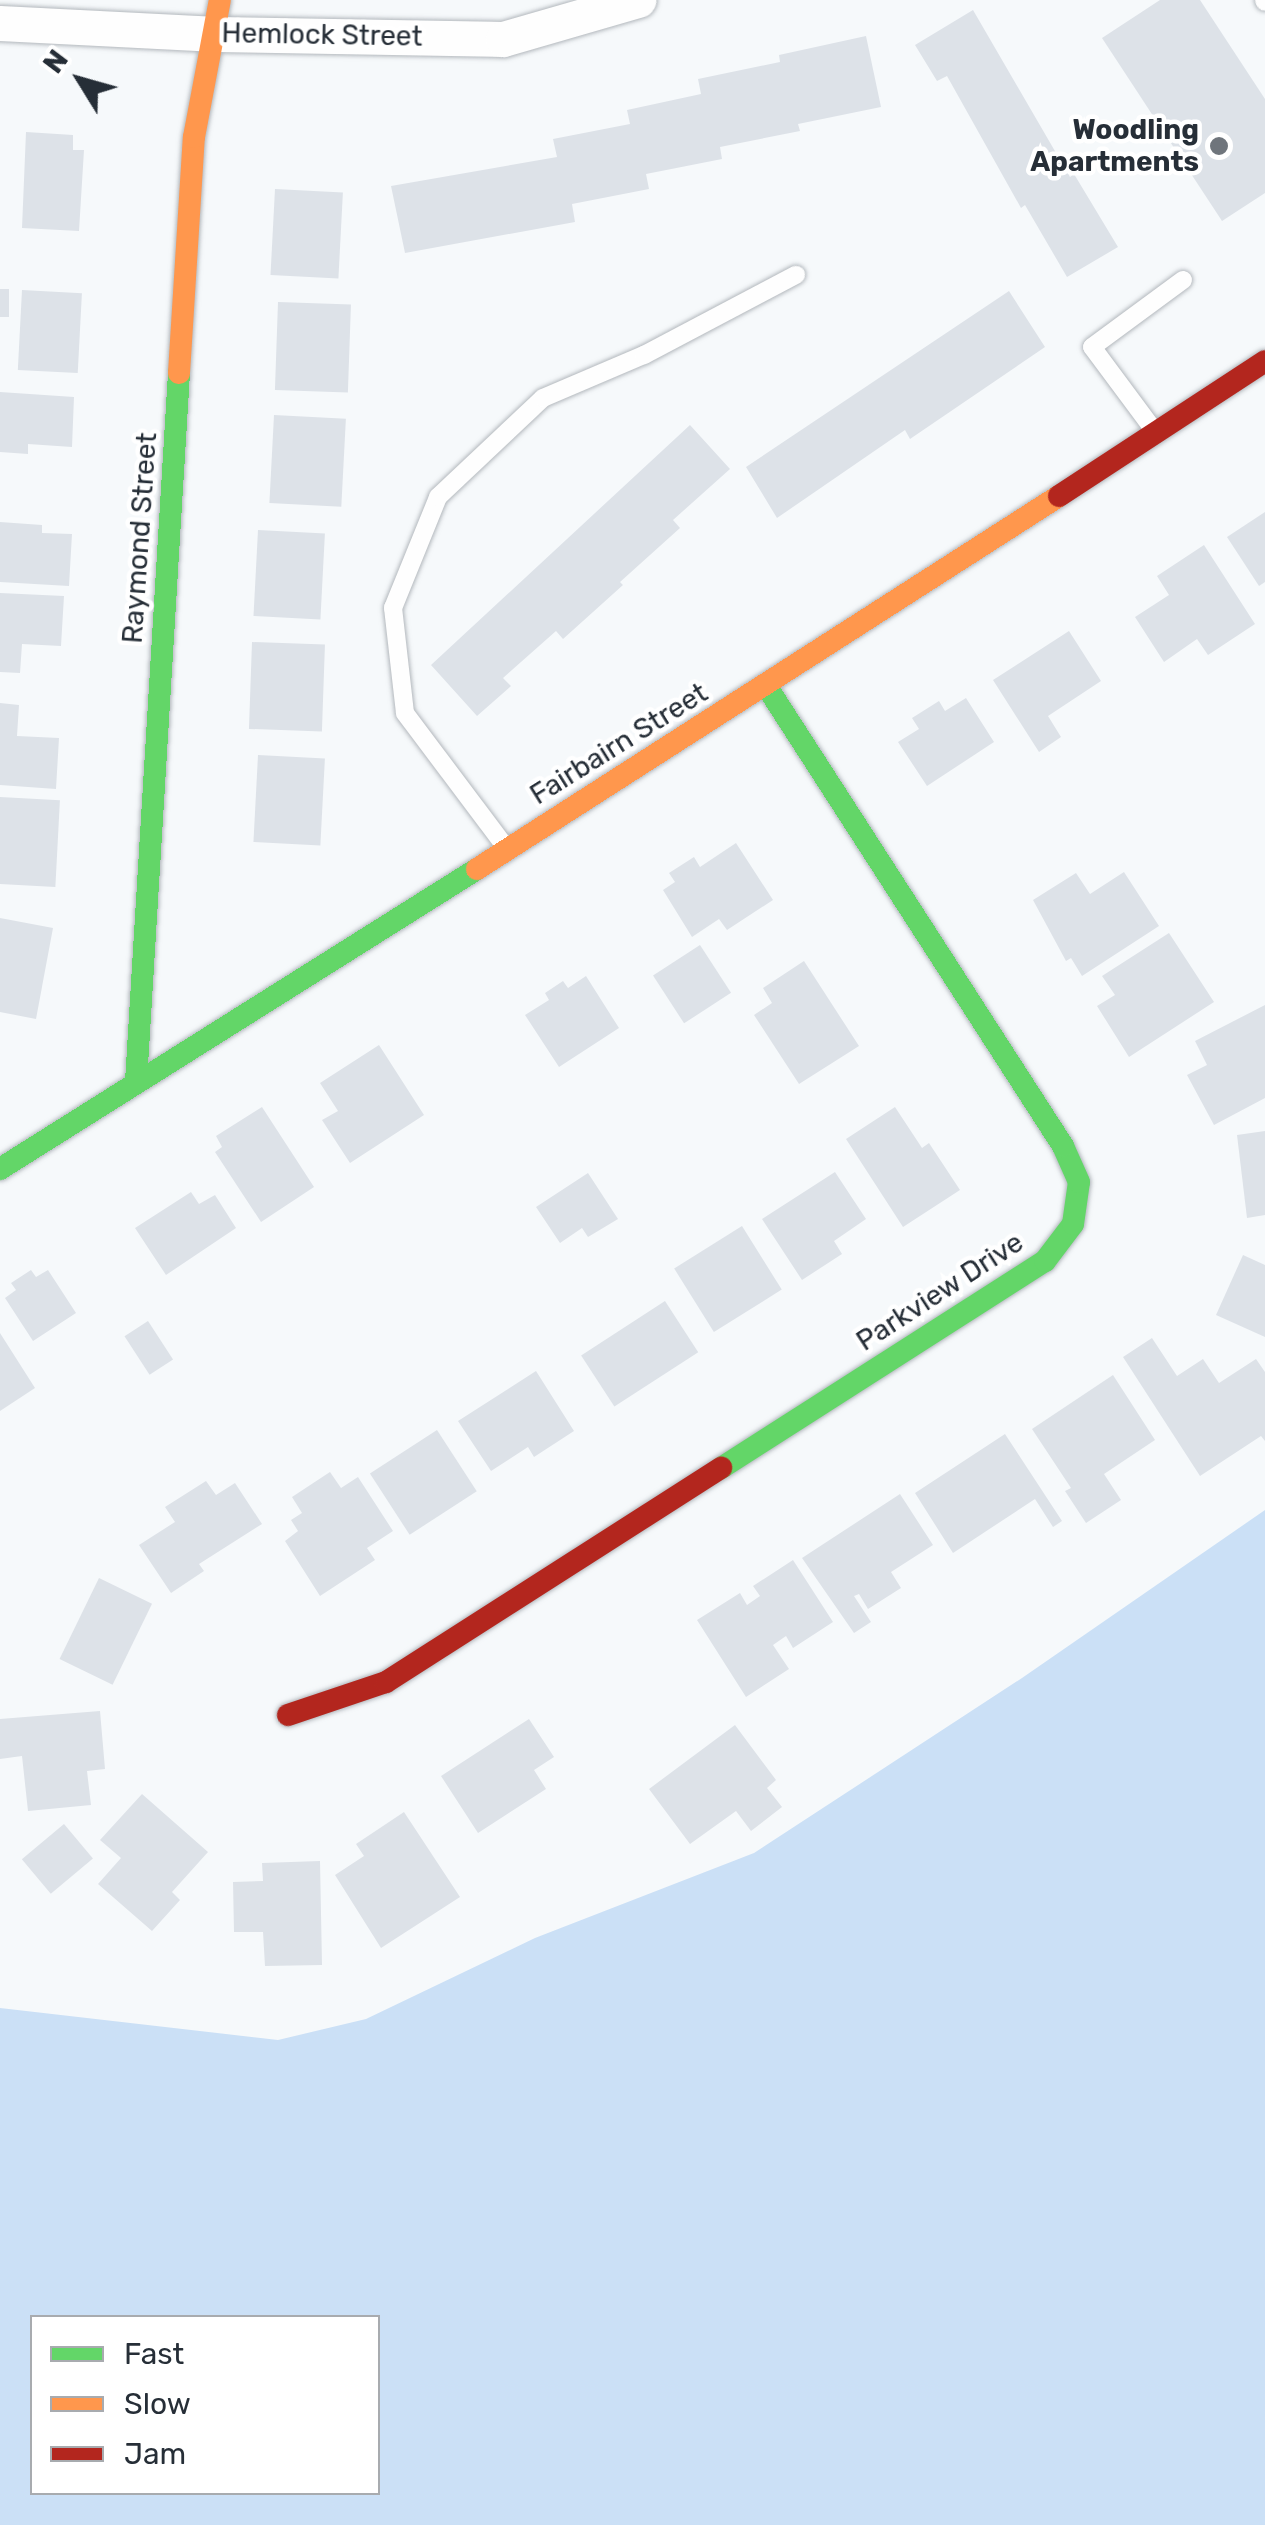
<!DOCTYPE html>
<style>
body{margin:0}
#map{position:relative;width:1265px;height:2525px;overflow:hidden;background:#f6f9fb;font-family:Rubik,sans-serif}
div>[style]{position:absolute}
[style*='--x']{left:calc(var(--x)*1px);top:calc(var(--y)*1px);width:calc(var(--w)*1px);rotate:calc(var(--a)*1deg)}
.green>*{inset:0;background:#cbe0f6}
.building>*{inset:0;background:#dde2e8;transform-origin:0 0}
.roads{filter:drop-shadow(0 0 2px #b3b8bd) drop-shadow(0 0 2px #b3b8bd)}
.lane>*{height:18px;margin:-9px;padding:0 9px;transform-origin:9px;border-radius:9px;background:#fefefe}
.street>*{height:35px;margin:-17.5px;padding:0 17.5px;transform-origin:17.5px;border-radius:17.5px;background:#fefefe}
.fast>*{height:22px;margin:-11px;padding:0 11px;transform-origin:11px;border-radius:11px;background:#63d668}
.slow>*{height:22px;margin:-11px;padding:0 11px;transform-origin:11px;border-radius:11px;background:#ff974d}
.jam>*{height:22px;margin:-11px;padding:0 11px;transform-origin:11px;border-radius:11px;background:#b3261e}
.dots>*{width:28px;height:28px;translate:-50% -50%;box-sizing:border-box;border:5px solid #fff;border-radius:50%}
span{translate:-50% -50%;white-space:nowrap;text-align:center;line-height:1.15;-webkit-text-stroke:9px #fff;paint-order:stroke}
.street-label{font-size:28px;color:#262e37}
.poi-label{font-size:28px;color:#262e37;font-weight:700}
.right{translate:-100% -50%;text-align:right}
.legend{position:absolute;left:30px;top:2315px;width:350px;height:180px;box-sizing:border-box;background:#fff;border:2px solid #a8abaf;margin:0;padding:12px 18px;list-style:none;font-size:30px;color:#262e37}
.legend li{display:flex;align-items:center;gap:20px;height:50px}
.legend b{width:50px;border:2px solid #a8abaf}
.north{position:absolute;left:30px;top:30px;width:100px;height:100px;-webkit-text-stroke:8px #fff;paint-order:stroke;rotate:307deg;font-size:28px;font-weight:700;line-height:40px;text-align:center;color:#262e37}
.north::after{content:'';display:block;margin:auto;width:35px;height:45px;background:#262e37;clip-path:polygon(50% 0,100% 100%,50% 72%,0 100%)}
</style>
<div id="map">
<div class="green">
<i style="clip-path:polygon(evenodd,1265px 1510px,1265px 2525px,0 2525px,0 2008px,278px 2040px,366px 2019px,535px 1938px,754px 1853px,1022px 1678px,1265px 1510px,32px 2318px,378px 2318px,378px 2492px,32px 2492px,32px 2318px)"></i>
</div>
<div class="building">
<i style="clip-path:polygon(1160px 0,1200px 0,1265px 99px,1265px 193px,1222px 221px,1102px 38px)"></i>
<i style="clip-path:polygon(973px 10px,1070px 177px,1074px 174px,1118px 247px,1067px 277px,1025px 205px,1021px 208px,947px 76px,937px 81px,915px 45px)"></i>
<i style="clip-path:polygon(866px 36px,881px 107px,798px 124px,800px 131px,720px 147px,722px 159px,646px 174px,649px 189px,572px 204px,575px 222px,405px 253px,391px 186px,557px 157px,553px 139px,630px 124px,627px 110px,701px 94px,698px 79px,780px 62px,779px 55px)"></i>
<i style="clip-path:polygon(26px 132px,73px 135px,73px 150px,84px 150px,79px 231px,22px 228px)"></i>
<i style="left:275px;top:189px;width:68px;height:86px;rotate:3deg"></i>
<i style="left:0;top:289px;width:9px;height:28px"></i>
<i style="left:22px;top:290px;width:60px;height:80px;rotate:3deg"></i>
<i style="clip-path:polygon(1009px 291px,1045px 347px,910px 439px,905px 430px,777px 518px,746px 467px)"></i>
<i style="left:278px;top:302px;width:73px;height:88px;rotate:2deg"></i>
<i style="clip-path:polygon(0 392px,74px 397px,72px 447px,28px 444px,28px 454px,0 452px)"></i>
<i style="left:274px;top:415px;width:72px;height:88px;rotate:3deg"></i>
<i style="clip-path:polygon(690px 425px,730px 469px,673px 520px,680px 528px,620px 582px,623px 585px,563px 639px,556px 631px,503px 678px,511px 686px,477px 716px,431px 665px)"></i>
<i style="clip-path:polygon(1265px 512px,1265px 582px,1259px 586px,1227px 537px)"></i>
<i style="clip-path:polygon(0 522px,42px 525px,42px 533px,72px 534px,69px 586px,0 582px)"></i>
<i style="left:258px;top:530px;width:67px;height:86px;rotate:3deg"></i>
<i style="clip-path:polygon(1204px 545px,1255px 624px,1208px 655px,1197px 639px,1164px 662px,1135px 617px,1169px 595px,1157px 576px)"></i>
<i style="clip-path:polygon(0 593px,64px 596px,61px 646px,22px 644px,20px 673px,0 672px)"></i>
<i style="clip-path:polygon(1069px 631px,1101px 681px,1048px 716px,1061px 737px,1039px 752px,993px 680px)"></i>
<i style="left:252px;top:642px;width:73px;height:87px;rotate:2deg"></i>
<i style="clip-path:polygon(966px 698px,994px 742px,927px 786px,898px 742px,919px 729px,912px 718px,939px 701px,945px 711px)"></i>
<i style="clip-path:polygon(0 703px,19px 705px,17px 736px,59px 738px,56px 789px,0 785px)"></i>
<i style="left:258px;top:755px;width:67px;height:87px;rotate:3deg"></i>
<i style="left:0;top:797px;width:60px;height:87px;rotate:3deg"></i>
<i style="clip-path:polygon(736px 843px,773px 900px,727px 930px,719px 919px,692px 937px,663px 890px,675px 882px,669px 873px,694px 857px,700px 867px)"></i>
<i style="clip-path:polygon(1124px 872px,1159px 926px,1082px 976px,1071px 958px,1066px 961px,1033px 900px,1076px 873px,1090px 894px)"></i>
<i style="clip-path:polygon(0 918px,53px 928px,36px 1019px,0 1012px)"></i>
<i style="clip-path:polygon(1169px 933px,1214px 1002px,1129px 1057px,1097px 1006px,1115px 995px,1102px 976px)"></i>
<i style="left:700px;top:945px;width:57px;height:56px;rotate:57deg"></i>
<i style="clip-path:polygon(804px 961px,859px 1046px,799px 1084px,754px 1015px,772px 1003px,763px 988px)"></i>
<i style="clip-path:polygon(586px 976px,619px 1028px,559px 1067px,525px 1015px,549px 1000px,545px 993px,563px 981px,568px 988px)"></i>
<i style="clip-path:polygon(1265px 1005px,1265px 1098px,1214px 1125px,1187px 1075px,1207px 1065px,1195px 1041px)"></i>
<i style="clip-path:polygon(379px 1045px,424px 1115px,350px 1163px,322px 1120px,338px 1111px,320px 1083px)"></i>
<i style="clip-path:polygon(262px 1107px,314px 1187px,261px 1222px,215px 1152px,222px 1147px,216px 1136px)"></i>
<i style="clip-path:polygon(895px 1107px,922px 1148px,929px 1143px,960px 1190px,903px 1227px,846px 1139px)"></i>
<i style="clip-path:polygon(1265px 1131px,1265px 1215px,1247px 1218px,1237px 1135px)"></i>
<i style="clip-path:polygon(835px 1172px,866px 1219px,834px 1241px,842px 1254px,802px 1280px,762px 1219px)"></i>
<i style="clip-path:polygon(588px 1173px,618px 1219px,588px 1237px,582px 1228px,560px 1243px,536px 1207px)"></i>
<i style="clip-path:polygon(191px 1192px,199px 1204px,215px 1195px,236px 1228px,166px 1275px,135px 1228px)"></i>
<i style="left:742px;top:1226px;width:75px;height:80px;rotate:58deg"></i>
<i style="clip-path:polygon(1243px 1255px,1265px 1265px,1265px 1337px,1216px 1315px)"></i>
<i style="clip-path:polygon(31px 1270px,36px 1277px,48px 1270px,76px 1313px,33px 1341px,5px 1298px,16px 1290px,11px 1283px)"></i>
<i style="left:665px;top:1301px;width:61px;height:100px;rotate:57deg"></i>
<i style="left:148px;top:1321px;width:46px;height:28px;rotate:57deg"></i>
<i style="clip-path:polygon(0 1333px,35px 1388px,0 1411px)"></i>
<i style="clip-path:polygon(1152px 1338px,1177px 1376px,1203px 1359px,1219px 1383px,1256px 1359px,1265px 1372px,1265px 1441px,1261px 1436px,1200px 1476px,1123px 1357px)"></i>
<i style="clip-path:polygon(536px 1371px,574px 1431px,534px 1457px,528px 1447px,491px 1471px,458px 1421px)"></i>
<i style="clip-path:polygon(1113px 1375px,1155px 1440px,1104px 1474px,1121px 1500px,1086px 1523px,1065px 1491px,1071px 1488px,1032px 1429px)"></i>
<i style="left:437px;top:1430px;width:73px;height:80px;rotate:57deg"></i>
<i style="clip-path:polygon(1005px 1434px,1062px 1521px,1053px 1527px,1035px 1499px,953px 1553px,915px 1493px)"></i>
<i style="clip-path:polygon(330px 1472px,341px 1488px,358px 1477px,393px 1531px,367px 1548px,375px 1560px,320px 1596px,285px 1541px,298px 1531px,291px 1520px,302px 1513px,292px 1497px)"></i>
<i style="clip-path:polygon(206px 1481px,216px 1495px,235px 1483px,262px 1524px,199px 1564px,204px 1571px,171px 1593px,139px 1545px,175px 1522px,165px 1507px)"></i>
<i style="clip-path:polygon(900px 1494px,933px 1545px,891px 1572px,901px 1588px,868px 1609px,859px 1594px,854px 1596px,871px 1622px,854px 1633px,802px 1558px)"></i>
<i style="clip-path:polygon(793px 1560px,833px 1622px,793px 1648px,786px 1636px,773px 1645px,789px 1669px,746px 1697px,697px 1620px,740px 1593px,747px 1605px,760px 1596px,753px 1586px)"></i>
<i style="left:99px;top:1578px;width:59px;height:90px;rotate:26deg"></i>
<i style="clip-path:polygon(100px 1711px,105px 1769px,87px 1771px,91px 1805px,28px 1811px,22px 1756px,0 1759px,0 1719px)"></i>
<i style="clip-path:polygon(529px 1719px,554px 1757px,534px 1770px,546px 1789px,478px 1833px,441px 1776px)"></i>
<i style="clip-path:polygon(735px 1725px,776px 1780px,767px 1788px,782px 1807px,751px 1831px,736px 1811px,690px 1844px,649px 1789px)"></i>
<i style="clip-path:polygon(142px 1794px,208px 1852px,172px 1892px,180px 1900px,152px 1931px,98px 1884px,121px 1858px,100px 1840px)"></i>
<i style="clip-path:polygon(404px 1812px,460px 1897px,381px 1948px,335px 1875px,364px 1856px,356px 1844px)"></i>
<i style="left:64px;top:1824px;width:45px;height:55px;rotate:50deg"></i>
<i style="clip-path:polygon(320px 1861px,322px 1965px,265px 1966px,263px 1932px,234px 1932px,233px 1882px,263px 1881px,262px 1863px)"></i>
</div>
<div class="roads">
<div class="lane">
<i style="--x:1264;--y:0;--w:2;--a:63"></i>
<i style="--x:1153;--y:429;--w:102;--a:-126.6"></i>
<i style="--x:1092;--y:347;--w:113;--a:-36.4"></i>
<i style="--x:507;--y:849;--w:170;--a:-126.9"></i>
<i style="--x:405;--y:713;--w:106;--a:-96.5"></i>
<i style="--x:393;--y:608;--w:120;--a:-67.9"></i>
<i style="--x:438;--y:497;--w:144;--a:-43.3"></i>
<i style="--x:543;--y:398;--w:110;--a:-23.1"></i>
<i style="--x:644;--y:355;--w:172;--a:-27.8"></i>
</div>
<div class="street">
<i style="--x:0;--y:23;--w:217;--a:2.9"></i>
<i style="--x:217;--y:34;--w:286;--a:1"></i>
<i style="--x:503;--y:39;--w:141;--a:-16.1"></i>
</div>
<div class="fast">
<i style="--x:136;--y:1082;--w:710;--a:-86.53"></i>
<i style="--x:0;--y:1169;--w:563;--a:-32.17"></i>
<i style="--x:721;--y:1468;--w:384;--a:-32.6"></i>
<i style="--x:1045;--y:1261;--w:46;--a:-52.9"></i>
<i style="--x:1073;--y:1224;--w:42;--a:-81.9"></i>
<i style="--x:1079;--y:1182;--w:39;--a:-114"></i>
<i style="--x:1063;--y:1146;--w:546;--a:-122.82"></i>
</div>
<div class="slow">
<i style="--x:179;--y:373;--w:236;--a:-86.4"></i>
<i style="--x:194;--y:137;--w:139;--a:-79.3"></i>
<i style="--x:477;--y:869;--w:691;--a:-32.66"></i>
</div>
<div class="jam">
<i style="--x:1059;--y:496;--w:246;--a:-33.2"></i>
<i style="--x:288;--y:1715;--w:103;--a:-18.6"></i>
<i style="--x:386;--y:1682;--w:398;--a:-32.6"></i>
</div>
</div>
<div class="dots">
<i style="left:1219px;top:146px;background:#6f757c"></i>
</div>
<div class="street-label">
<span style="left:322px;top:35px;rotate:1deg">Hemlock Street</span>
<span style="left:140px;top:538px;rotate:-86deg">Raymond Street</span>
<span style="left:619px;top:744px;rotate:-32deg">Fairbairn Street</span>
<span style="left:940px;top:1292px;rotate:-33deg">Parkview Drive</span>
</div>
<div class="poi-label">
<span class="right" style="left:1199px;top:146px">Woodling<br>Apartments</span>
</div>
<ul class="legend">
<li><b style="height:12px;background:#63d668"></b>Fast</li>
<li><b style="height:12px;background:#ff974d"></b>Slow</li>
<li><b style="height:12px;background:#b3261e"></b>Jam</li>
</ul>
<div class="north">N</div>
</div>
